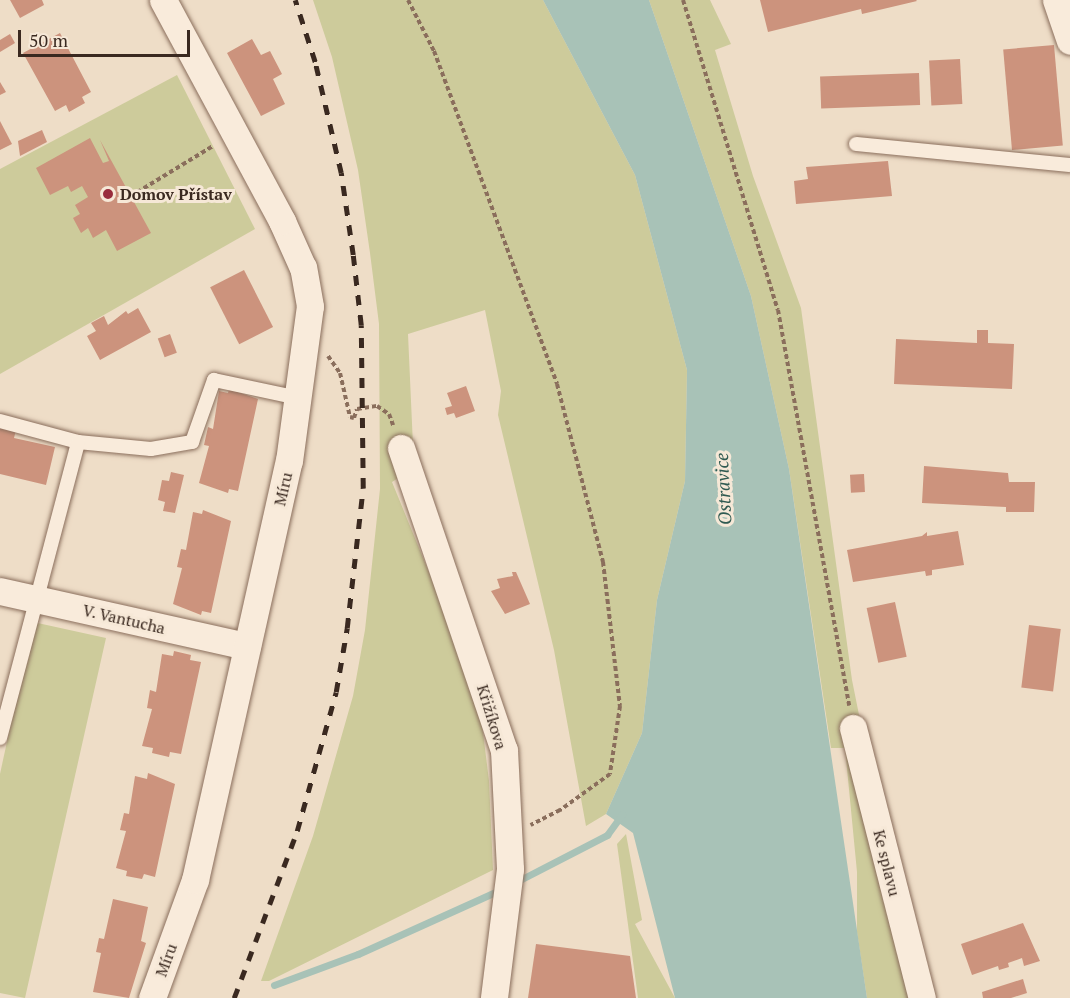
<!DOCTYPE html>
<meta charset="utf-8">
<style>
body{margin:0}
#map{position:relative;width:1070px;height:998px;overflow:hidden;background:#eeddc7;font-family:"PT Serif",serif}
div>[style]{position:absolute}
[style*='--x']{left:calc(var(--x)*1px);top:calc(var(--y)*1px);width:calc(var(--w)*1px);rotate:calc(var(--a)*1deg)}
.green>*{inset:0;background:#cdcb9b}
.water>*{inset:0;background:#a8c2b7}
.stream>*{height:7px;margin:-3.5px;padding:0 3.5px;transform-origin:3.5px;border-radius:3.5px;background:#a8c2b7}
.building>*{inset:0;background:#cc937d;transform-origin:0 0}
.path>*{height:4px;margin-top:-2px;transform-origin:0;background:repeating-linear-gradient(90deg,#8a6e5c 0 4.5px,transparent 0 7.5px)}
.roads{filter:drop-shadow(0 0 2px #8a6e5c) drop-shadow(0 0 2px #8a6e5c)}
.service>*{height:14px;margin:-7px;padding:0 7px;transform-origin:7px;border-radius:7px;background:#f9ebdb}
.minor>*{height:27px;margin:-13.5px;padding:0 13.5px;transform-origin:13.5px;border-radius:13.5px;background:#f9ebdb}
.rail>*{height:4.5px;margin-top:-2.25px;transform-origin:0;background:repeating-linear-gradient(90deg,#3a2920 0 10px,transparent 0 20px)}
.dots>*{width:16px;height:16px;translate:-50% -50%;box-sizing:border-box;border:3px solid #f6e8d7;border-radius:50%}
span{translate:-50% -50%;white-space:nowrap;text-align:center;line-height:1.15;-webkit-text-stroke:6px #f6e8d7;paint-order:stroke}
.poi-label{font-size:16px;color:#3a2920;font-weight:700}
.left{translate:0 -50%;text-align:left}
.street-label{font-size:16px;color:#3a2920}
.water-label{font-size:18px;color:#2f5a51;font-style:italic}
.scale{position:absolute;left:18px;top:30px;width:172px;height:27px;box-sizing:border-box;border:3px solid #3a2920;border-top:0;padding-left:8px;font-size:18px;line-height:21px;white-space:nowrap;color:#3a2920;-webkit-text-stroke:4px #f6e8d7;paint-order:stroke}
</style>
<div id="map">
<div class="green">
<i style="clip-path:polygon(313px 0,543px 0,635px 175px,687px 370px,685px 481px,657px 600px,642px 733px,606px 814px,586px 826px,554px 650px,498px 415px,501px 391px,485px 310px,408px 334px,414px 468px,392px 482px,478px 692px,489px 781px,493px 870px,269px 981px,261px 981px,313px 836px,353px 696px,365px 630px,380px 489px,379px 324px,370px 253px,358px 170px,332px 57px)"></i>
<i style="clip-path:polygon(649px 0,710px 0,731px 44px,715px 50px,753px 176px,801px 308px,852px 680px,916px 998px,867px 998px,857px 932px,857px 872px,845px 748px,831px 748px,789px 469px,751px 296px)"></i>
<i style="clip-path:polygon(177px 75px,255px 229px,0 374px,0 169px)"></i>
<i style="clip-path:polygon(33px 622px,106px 638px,25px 998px,0 993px,0 774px)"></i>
<i style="clip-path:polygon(626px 834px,642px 920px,635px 924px,675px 998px,638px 998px,617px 844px)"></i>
</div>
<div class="water">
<i style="clip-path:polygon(543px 0,649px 0,751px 296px,789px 469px,867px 998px,675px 998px,633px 833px,606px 814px,642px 733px,657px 600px,685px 481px,687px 370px,635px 175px)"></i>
</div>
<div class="stream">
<i style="--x:514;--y:883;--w:105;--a:-27.3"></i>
<i style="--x:607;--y:835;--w:26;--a:-54"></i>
<i style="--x:274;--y:985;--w:90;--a:-20.3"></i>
<i style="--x:358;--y:954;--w:158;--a:-24.3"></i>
</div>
<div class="building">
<i style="clip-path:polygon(10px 0,42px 0,44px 5px,20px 18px)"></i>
<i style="clip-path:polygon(760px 0,916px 0,917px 1px,862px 14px,861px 9px,768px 32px)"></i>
<i style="clip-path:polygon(60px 33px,91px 92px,82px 97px,85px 103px,69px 112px,66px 105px,55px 111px,23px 53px)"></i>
<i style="clip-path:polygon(10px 34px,15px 43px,0 52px,0 40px)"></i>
<i style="clip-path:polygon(252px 39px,261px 55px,270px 51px,282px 74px,273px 79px,285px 104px,261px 116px,227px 53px)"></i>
<i style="left:1054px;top:45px;width:101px;height:51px;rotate:85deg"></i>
<i style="left:960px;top:59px;width:45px;height:31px;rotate:87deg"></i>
<i style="left:919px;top:73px;width:32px;height:99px;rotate:88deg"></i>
<i style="clip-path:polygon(0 82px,6px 92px,0 95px)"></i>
<i style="clip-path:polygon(0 121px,12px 144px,0 150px)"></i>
<i style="clip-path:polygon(42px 130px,47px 142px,20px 156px,18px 141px)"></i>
<i style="clip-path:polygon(90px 138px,103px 163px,109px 161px,100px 140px,151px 233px,117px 251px,106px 230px,93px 238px,88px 228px,81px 233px,73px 218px,80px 214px,75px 205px,88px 197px,82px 186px,71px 192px,68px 186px,50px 195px,36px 168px)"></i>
<i style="clip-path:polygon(888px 161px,892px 196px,796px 204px,794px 181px,808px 179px,806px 167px)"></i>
<i style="left:244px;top:270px;width:64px;height:38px;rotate:63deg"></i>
<i style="clip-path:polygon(138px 308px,151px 332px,100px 360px,87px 336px,96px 331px,91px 323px,104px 316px,108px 325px,126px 311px,128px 314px)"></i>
<i style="clip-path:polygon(977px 330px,988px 330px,988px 343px,1014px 344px,1012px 389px,894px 384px,896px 339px,977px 343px)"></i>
<i style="left:170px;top:334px;width:20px;height:13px;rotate:70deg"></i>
<i style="clip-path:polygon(466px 386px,475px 411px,456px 418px,454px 413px,447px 415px,445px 408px,452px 406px,447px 393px)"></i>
<i style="clip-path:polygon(229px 389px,258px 399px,238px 491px,229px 489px,228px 493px,199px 483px,209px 446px,204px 445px,208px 427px,213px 429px,219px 391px,228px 393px)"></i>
<i style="clip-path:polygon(0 427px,16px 430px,14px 438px,55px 447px,46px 485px,0 474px)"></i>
<i style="clip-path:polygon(924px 466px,1008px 473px,1009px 482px,1035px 482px,1034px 512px,1006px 512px,1006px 507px,922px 503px)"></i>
<i style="clip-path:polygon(171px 472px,184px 475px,175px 513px,163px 511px,165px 502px,158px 500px,162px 480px,169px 481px)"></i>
<i style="left:864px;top:474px;width:18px;height:14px;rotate:87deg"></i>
<i style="clip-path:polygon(203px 510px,231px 521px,211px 613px,202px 611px,201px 615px,173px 604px,182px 568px,177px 567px,181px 549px,186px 550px,193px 512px,202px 514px)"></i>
<i style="clip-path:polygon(958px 531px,964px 565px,932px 570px,932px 575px,926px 576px,925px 571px,853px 582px,847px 550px,922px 536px,927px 532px,927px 536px)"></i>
<i style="clip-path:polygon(512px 572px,516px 572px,530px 604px,505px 614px,491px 591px,500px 588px,497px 579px,513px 576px)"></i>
<i style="left:895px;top:602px;width:56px;height:29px;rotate:78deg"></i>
<i style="left:1029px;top:625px;width:32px;height:63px;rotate:7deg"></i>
<i style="clip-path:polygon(174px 651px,191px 655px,190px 660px,201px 662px,181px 754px,170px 752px,169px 757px,152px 753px,153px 748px,142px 746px,152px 709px,147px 708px,150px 690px,156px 692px,162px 654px,173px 656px)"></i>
<i style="clip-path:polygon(148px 773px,175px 784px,155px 877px,144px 874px,142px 879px,126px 876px,127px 871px,116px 868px,126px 831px,120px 830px,124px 813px,129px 814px,135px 776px,147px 779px)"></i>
<i style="clip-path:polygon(113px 899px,148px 907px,141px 941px,146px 943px,129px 998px,93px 992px,101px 953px,96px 952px,99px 938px,104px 939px)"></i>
<i style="clip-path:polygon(1023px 923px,1040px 961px,1024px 966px,1022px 958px,1008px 963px,1009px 967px,999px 970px,998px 966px,972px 975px,961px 944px)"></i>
<i style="clip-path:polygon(536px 944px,630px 956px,636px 998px,528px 998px)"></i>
<i style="clip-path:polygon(1023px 979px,1027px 993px,1011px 998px,983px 998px,982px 992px)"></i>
</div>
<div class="path">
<i style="--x:408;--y:0;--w:57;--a:63"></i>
<i style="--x:434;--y:51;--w:355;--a:69.7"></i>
<i style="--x:557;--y:384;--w:184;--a:75.5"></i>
<i style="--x:603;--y:562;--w:145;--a:83.3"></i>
<i style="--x:620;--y:706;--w:69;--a:98.4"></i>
<i style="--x:610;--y:774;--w:62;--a:144.2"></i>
<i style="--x:560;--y:810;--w:33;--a:153"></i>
<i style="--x:683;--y:0;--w:324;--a:73"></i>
<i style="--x:778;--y:310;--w:402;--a:79.8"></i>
<i style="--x:131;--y:196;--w:96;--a:-31.4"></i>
<i style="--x:328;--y:356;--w:21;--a:55"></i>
<i style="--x:340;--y:373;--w:45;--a:77.2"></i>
<i style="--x:350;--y:417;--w:4;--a:14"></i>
<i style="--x:354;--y:418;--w:9;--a:-72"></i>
<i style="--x:357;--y:409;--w:20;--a:-9"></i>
<i style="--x:377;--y:406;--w:14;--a:34"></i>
<i style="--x:389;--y:414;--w:12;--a:70"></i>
</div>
<div class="roads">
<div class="service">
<i style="--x:856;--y:144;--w:215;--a:5.6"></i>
<i style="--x:0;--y:421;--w:81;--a:15.1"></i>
<i style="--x:78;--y:442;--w:73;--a:5.5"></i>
<i style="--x:151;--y:449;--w:42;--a:-9.7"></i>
<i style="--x:192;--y:442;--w:66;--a:-70.5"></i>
<i style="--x:214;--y:380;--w:87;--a:12"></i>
<i style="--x:0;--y:738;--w:306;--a:-75.2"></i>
</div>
<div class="minor">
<i style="--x:1056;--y:0;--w:43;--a:71.1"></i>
<i style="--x:401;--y:448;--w:319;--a:71.2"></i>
<i style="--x:504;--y:750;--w:119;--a:87.1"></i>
<i style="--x:510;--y:869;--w:130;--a:97.1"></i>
<i style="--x:0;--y:591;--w:253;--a:12.6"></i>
<i style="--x:853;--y:728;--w:279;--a:75.7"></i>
<i style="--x:152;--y:998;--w:126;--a:-70"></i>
<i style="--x:195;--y:880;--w:429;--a:-77.4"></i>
<i style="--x:289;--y:461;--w:156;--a:-82.3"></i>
<i style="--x:310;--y:306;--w:39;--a:-100"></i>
<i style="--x:303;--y:268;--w:51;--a:-114.1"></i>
<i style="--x:282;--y:221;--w:251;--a:-118.3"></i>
</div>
</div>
<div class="rail">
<i style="--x:234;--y:998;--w:178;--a:-69.3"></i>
<i style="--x:297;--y:831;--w:144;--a:-74.3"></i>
<i style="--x:336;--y:692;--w:65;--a:-80.2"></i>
<i style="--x:347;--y:628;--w:141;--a:-83.5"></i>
<i style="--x:363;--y:488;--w:163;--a:-90.7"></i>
<i style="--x:361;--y:325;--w:70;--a:-96.5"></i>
<i style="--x:353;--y:255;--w:83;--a:-98.3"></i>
<i style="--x:341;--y:173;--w:114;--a:-103.2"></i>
<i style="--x:315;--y:62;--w:65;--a:-107.9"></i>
</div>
<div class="dots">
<i style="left:108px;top:194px;background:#992d3d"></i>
</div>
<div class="poi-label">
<span class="left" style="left:120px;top:194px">Domov Přístav</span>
</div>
<div class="street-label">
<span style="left:283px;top:489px;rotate:-77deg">Míru</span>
<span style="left:124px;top:619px;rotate:13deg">V. Vantucha</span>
<span style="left:492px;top:717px;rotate:73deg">Křižíkova</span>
<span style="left:887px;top:863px;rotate:76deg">Ke splavu</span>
<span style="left:166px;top:960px;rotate:-70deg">Míru</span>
</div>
<div class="water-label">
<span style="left:723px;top:489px;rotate:-93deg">Ostravice</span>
</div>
<div class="scale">50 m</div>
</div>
